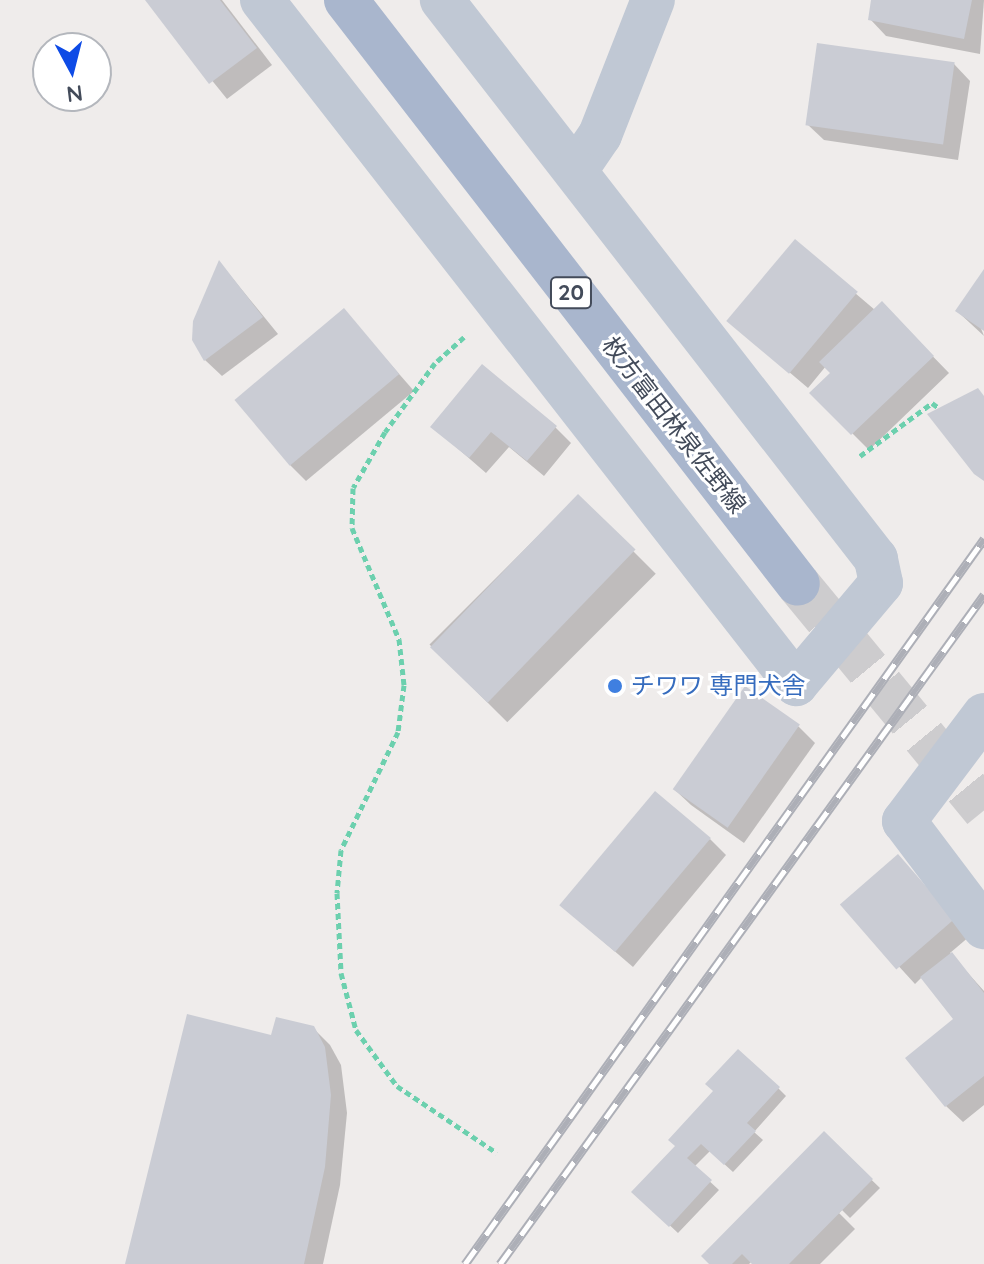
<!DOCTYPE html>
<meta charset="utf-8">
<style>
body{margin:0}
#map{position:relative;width:984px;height:1264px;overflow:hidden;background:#efeceb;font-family:Quicksand,"Noto Sans JP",sans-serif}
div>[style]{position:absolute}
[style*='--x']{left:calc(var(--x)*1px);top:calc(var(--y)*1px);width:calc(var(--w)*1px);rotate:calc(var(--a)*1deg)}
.shadow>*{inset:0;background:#0003;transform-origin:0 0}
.building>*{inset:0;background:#caccd4;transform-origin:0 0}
.primary-tunnel>*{height:44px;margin-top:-22px;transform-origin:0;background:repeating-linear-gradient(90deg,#cdccce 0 44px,transparent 0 66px)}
.path>*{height:5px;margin-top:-2.5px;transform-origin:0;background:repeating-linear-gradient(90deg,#6cd0ae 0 6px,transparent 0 10px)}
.minor>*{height:44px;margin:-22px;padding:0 22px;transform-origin:22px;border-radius:22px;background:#c0c8d4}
.primary>*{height:44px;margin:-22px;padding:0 22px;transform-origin:22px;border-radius:22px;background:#a9b6cd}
.rail>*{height:9px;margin-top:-4.5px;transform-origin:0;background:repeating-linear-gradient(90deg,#fff 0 18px,#adafb7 0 36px);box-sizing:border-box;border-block:2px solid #adafb7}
.dots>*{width:22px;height:22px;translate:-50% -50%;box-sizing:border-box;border:4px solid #fff;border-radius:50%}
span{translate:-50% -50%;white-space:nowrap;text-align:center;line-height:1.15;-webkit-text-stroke:6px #fff;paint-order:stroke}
.shield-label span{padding:2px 6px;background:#fff;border:2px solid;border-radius:6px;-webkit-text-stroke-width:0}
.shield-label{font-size:22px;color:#434b5a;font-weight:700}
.street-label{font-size:24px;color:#434b5a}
.shop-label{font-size:24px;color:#366cbe}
.left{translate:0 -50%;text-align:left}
.north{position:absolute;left:32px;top:32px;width:80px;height:80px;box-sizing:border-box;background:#fff;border:2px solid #b4b7bd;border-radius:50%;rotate:173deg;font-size:22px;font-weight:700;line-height:32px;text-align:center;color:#434b5a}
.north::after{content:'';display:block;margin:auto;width:28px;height:36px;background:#0e4be6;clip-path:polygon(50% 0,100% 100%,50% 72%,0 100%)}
</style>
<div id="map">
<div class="shadow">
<i style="clip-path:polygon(147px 0,222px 0,272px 65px,227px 99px)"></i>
<i style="clip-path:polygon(873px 0,984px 0,980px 54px,886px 36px,870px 19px)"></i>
<i style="clip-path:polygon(954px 64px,970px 81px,958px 160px,824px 140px,807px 124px)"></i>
<i style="clip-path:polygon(795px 242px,875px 310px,882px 304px,949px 373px,869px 450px,812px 393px,833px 373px,826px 366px,808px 388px,730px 322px)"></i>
<i style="clip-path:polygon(220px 263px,278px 334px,222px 376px,205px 360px,194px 339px)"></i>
<i style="clip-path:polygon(984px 272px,984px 329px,980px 326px,984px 336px,957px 311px)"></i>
<i style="clip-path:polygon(344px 311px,414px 391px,306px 481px,290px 465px)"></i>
<i style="clip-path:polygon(433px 427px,555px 427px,571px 443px,544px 476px,509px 447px,486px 473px)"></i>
<i style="left:578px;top:496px;width:110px;height:210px;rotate:45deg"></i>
<i style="clip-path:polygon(746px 689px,799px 727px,815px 743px,744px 843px,691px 805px,674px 789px)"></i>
<i style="clip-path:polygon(710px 839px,726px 855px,633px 967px,562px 906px)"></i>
<i style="clip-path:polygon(898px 857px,970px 936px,950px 953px,984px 991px,984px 1105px,963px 1122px,946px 1106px,956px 1019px,922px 977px,915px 984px,842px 904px)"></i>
<i style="clip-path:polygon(313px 1028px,330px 1045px,341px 1065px,347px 1113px,340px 1185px,323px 1264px,127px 1264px,270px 1037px)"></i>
<i style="clip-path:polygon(778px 1088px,786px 1096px,754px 1132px,763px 1140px,733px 1172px,710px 1151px,694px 1167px,719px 1190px,678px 1233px,634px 1192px,677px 1146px)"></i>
<i style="clip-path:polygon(824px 1134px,880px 1188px,850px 1218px,842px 1210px,839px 1213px,855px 1229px,820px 1264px,755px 1264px,752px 1261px,749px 1264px,712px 1264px)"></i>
</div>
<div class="building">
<i style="clip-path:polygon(145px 0,220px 0,257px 48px,209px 84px)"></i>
<i style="clip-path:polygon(871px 0,972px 0,964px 39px,868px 20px)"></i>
<i style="left:817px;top:43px;width:139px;height:83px;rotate:8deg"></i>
<i style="left:795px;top:239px;width:82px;height:107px;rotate:40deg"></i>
<i style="clip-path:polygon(219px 260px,263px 317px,204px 361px,192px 340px,193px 321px)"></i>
<i style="clip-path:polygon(984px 269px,984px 331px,955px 311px)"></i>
<i style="clip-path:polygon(882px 301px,934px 356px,851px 435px,809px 393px,830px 373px,819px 362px)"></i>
<i style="left:344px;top:308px;width:86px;height:143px;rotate:50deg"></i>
<i style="clip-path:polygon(482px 364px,557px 426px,527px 461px,491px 432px,469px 458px,430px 427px)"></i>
<i style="clip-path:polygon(978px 388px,984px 396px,984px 481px,974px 474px,927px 414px)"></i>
<i style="left:578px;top:494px;width:80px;height:213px;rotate:44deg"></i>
<i style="left:745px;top:686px;width:67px;height:126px;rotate:35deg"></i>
<i style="left:655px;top:791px;width:73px;height:149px;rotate:40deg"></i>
<i style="left:898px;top:854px;width:86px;height:77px;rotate:49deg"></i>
<i style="clip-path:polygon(952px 952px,984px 993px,984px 1076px,945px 1107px,905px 1058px,953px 1019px,920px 977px)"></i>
<i style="clip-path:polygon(187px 1014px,271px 1035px,276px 1017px,314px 1026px,325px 1047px,331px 1095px,325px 1167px,304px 1264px,125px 1264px)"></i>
<i style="clip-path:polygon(738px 1049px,780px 1087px,747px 1123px,756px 1131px,724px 1165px,701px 1144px,687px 1158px,712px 1180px,669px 1227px,631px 1192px,675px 1146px,668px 1140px,713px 1091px,705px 1084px)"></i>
<i style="clip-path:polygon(824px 1131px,873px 1179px,789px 1264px,752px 1264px,742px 1254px,732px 1264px,709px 1264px,701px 1256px)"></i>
</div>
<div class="primary-tunnel">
<i style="--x:798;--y:584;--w:293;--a:50.5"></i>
</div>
<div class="path">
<i style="--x:464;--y:337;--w:39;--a:138"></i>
<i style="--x:435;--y:363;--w:85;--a:125.9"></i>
<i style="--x:385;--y:432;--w:64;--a:119.7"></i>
<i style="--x:353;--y:488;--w:40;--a:91.4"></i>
<i style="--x:352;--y:528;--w:121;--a:67.1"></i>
<i style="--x:399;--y:639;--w:46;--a:83.8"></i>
<i style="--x:404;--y:685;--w:47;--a:97.3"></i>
<i style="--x:398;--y:732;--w:131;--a:115.8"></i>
<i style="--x:341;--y:850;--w:43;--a:95.3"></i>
<i style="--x:337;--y:893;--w:80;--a:87.1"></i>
<i style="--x:341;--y:973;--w:59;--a:75.3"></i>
<i style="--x:356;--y:1030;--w:69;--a:53.8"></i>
<i style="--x:397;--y:1086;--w:120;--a:33.8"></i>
<i style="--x:860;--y:456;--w:89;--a:-36.4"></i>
<i style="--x:932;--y:403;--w:9;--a:36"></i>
</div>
<div class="minor">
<i style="--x:262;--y:0;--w:868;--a:52.02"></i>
<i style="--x:796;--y:684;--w:132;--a:-49.9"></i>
<i style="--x:881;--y:583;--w:25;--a:-102"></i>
<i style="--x:876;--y:559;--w:708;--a:-127.83"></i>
<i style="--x:576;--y:170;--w:42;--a:-55.6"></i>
<i style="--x:600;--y:135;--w:145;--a:-68.6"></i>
<i style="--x:984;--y:715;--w:133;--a:127"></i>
<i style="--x:904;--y:821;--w:133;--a:53"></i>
</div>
<div class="primary">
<i style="--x:346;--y:0;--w:738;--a:52.26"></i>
</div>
<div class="rail">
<i style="--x:465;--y:1264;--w:892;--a:-54.4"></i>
<i style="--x:500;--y:1264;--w:826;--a:-54.12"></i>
</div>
<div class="dots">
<i style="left:615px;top:686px;background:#3f7fe0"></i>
</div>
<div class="shield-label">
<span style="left:571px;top:293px">20</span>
</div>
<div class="street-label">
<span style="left:674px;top:425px;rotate:52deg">枚方富田林泉佐野線</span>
</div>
<div class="shop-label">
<span class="left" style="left:631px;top:686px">チワワ 専門犬舎</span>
</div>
<div class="north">N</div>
</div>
